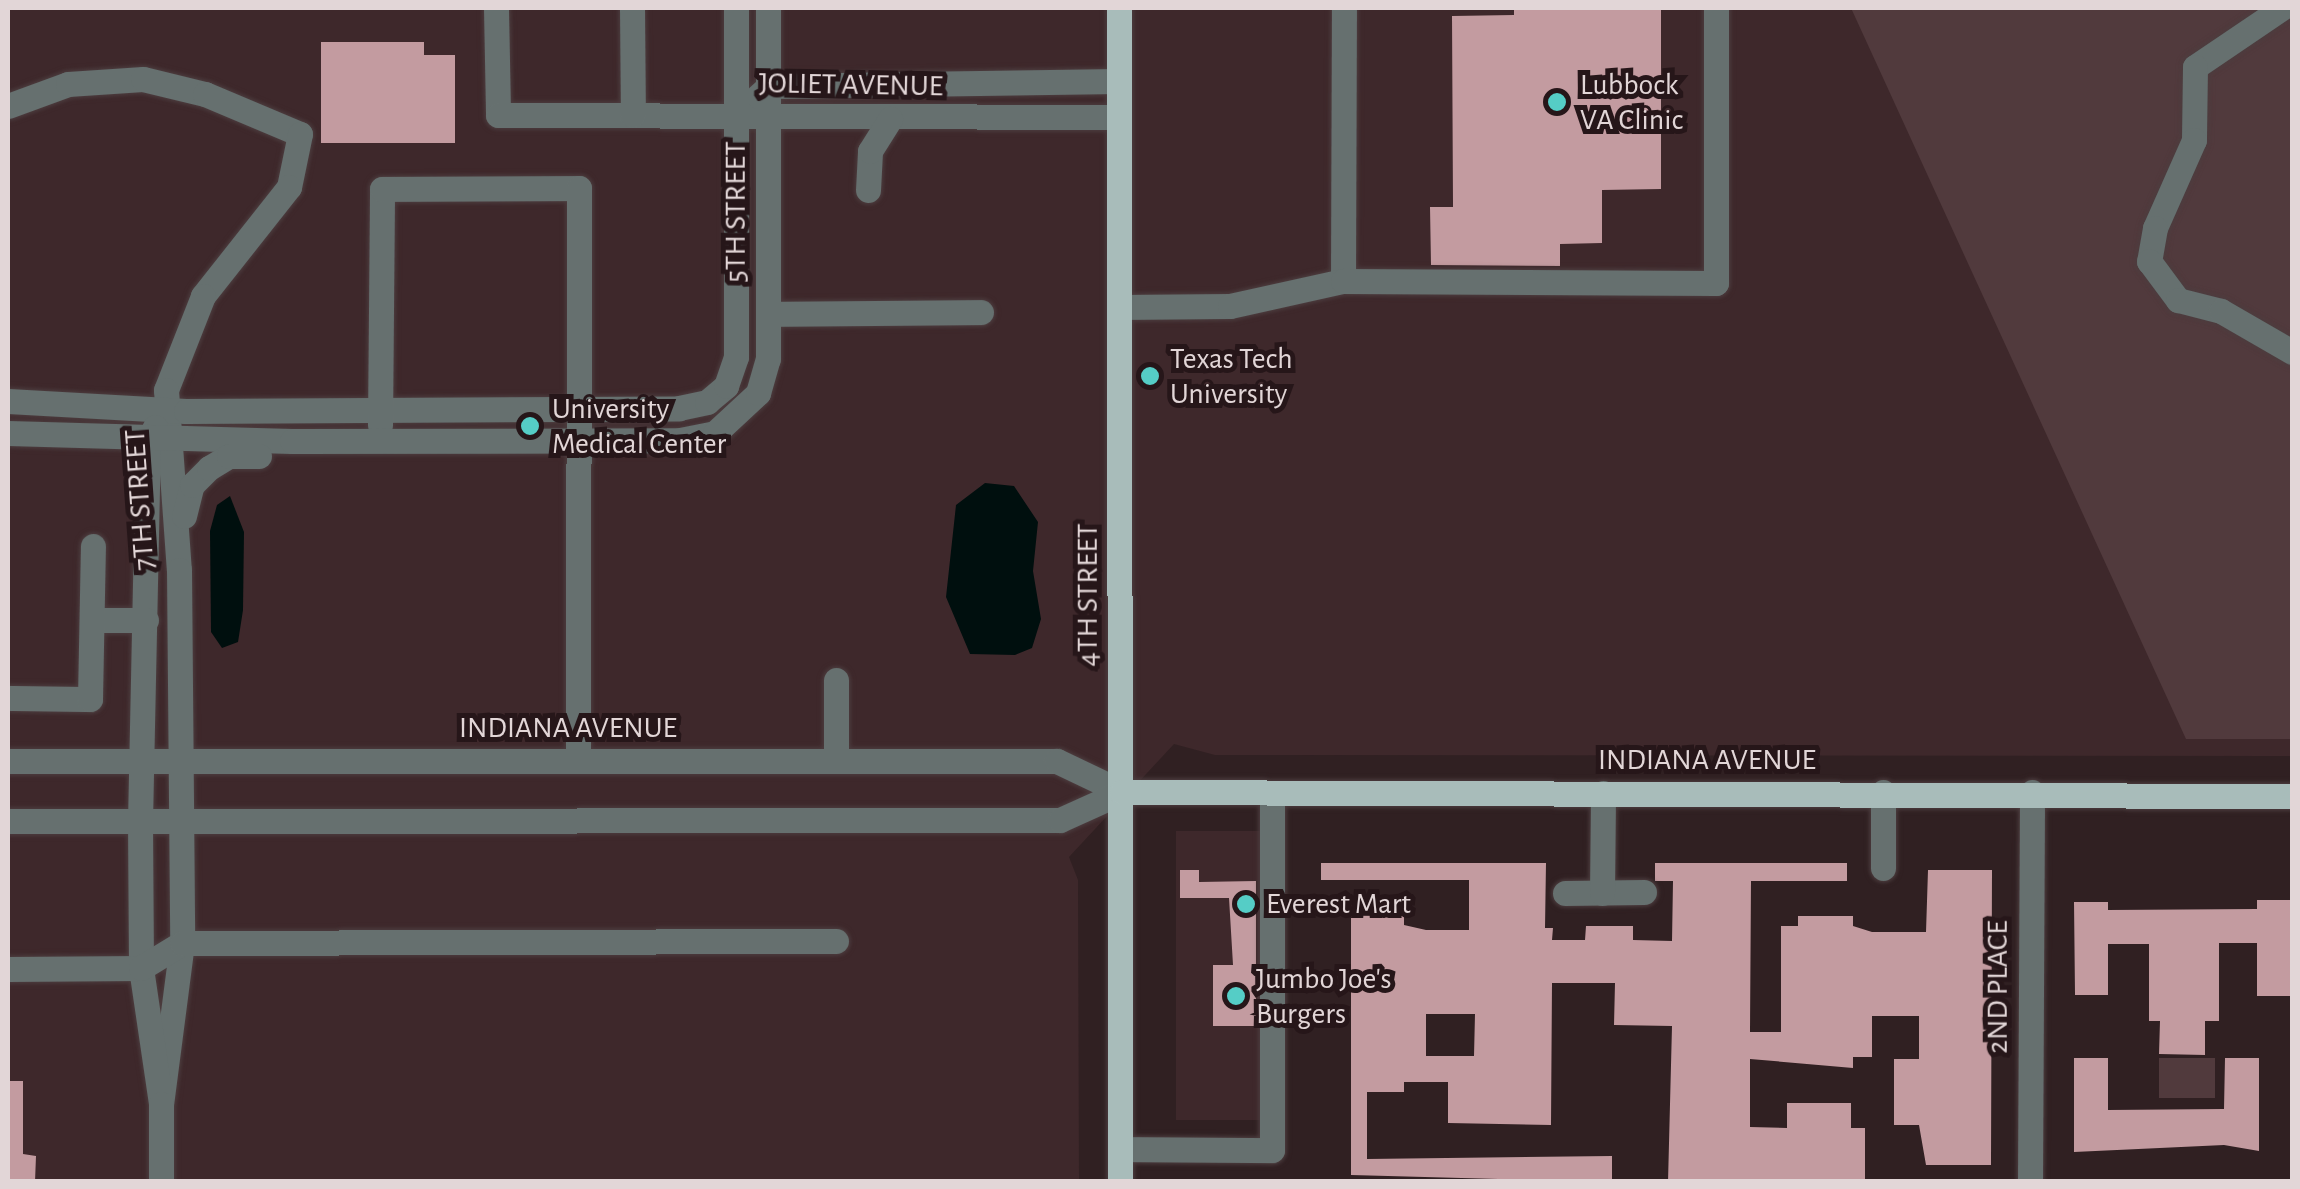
<!DOCTYPE html>
<style>
body{margin:0}
#map{position:relative;width:2300px;height:1189px;overflow:hidden;background:#302022;font-family:"Alegreya Sans",sans-serif}
div>[style]{position:absolute}
[style*='--x']{left:calc(var(--x)*1px);top:calc(var(--y)*1px);width:calc(var(--w)*1px);rotate:calc(var(--a)*1deg)}
.built>*{inset:0;background:#3e282b;transform-origin:0 0}
.green>*{inset:0;background:#513a3d;transform-origin:0 0}
.water>*{inset:0;background:#000f0e}
.building>*{inset:0;background:#c39ba0}
.roads{filter:drop-shadow(0 0 2px #4c3d3f) drop-shadow(0 0 2px #4c3d3f)}
.minor>*{height:25px;margin:-12.5px;padding:0 12.5px;transform-origin:12.5px;border-radius:12.5px;background:#66706f}
.major>*{height:25px;margin:-12.5px;padding:0 12.5px;transform-origin:12.5px;border-radius:12.5px;background:#a8bcba}
.dots>*{width:28px;height:28px;translate:-50% -50%;box-sizing:border-box;border:5px solid #261619;border-radius:50%}
span{translate:-50% -50%;white-space:nowrap;text-align:center;line-height:1.15;-webkit-text-stroke:10px #261619;paint-order:stroke}
.street-label{font-size:30px;color:#e2d6d7}
.poi-label{font-size:30px;color:#e2d6d7}
.left{translate:0 -50%;text-align:left}
.frame{position:absolute;inset:0;border:10px solid #e2d6d7;pointer-events:none}
</style>
<div id="map">
<div class="built">
<i style="clip-path:polygon(8px 8px,2292px 8px,2292px 756px,1215px 755px,1174px 744px,1069px 857px,1078px 880px,1079px 1181px,8px 1181px)"></i>
<i style="left:1176px;top:831px;width:92px;height:289px"></i>
</div>
<div class="green">
<i style="clip-path:polygon(1851px 8px,2292px 8px,2292px 739px,2186px 739px)"></i>
<i style="left:2159px;top:1058px;width:56px;height:40px"></i>
</div>
<div class="water">
<i style="clip-path:polygon(985px 483px,1014px 486px,1038px 522px,1033px 571px,1041px 619px,1032px 648px,1015px 655px,970px 654px,946px 597px,956px 505px)"></i>
<i style="clip-path:polygon(230px 496px,244px 532px,243px 610px,238px 642px,222px 648px,211px 632px,210px 531px,217px 505px)"></i>
</div>
<div class="building">
<i style="clip-path:polygon(1514px 8px,1661px 8px,1661px 189px,1602px 190px,1602px 243px,1560px 244px,1560px 266px,1431px 265px,1430px 207px,1453px 207px,1452px 16px,1514px 15px)"></i>
<i style="clip-path:polygon(321px 42px,424px 42px,424px 55px,455px 55px,455px 143px,321px 143px)"></i>
<i style="clip-path:polygon(evenodd,1321px 863px,1546px 863px,1545px 928px,1553px 928px,1552px 940px,1585px 940px,1586px 926px,1633px 926px,1633px 940px,1672px 941px,1673px 881px,1655px 881px,1655px 863px,1847px 863px,1847px 881px,1751px 881px,1750px 1032px,1781px 1032px,1781px 926px,1798px 926px,1798px 916px,1853px 916px,1853px 926px,1872px 932px,1926px 932px,1928px 870px,1992px 870px,1991px 1165px,1926px 1165px,1919px 1125px,1894px 1125px,1894px 1059px,1919px 1059px,1919px 1016px,1872px 1016px,1872px 1057px,1853px 1057px,1853px 1068px,1750px 1059px,1750px 1127px,1787px 1128px,1787px 1103px,1851px 1103px,1851px 1128px,1865px 1128px,1865px 1182px,1668px 1182px,1672px 1026px,1614px 1025px,1615px 983px,1552px 983px,1551px 1125px,1448px 1123px,1448px 1082px,1404px 1082px,1404px 1092px,1367px 1092px,1367px 1159px,1612px 1156px,1612px 1182px,1351px 1175px,1351px 915px,1404px 916px,1404px 925px,1426px 930px,1469px 930px,1469px 880px,1321px 880px,1321px 863px,1426px 1014px,1475px 1014px,1474px 1056px,1426px 1056px,1426px 1014px)"></i>
<i style="clip-path:polygon(1180px 870px,1199px 870px,1199px 882px,1256px 881px,1256px 1026px,1213px 1026px,1213px 965px,1233px 965px,1229px 898px,1180px 898px)"></i>
<i style="clip-path:polygon(2257px 900px,2292px 900px,2292px 996px,2257px 996px,2257px 943px,2219px 943px,2219px 1021px,2205px 1021px,2205px 1055px,2159px 1054px,2160px 1021px,2149px 1021px,2149px 944px,2108px 944px,2108px 995px,2075px 995px,2074px 902px,2108px 902px,2108px 910px,2257px 909px)"></i>
<i style="clip-path:polygon(2074px 1058px,2108px 1058px,2108px 1110px,2224px 1109px,2225px 1058px,2259px 1058px,2259px 1151px,2224px 1145px,2074px 1152px)"></i>
<i style="clip-path:polygon(8px 1081px,23px 1081px,23px 1154px,36px 1156px,35px 1182px,8px 1182px)"></i>
</div>
<div class="roads">
<div class="minor">
<i style="--x:496;--y:8;--w:107;--a:88.9"></i>
<i style="--x:498;--y:115;--w:621;--a:0.18"></i>
<i style="--x:632;--y:8;--w:107;--a:89.5"></i>
<i style="--x:2282;--y:8;--w:105;--a:145.9"></i>
<i style="--x:2195;--y:67;--w:73;--a:90.8"></i>
<i style="--x:2194;--y:140;--w:96;--a:113.9"></i>
<i style="--x:2155;--y:228;--w:34;--a:100"></i>
<i style="--x:2149;--y:261;--w:49;--a:53.4"></i>
<i style="--x:2178;--y:300;--w:44;--a:14.3"></i>
<i style="--x:2221;--y:311;--w:82;--a:30"></i>
<i style="--x:758;--y:96;--w:15;--a:-42"></i>
<i style="--x:769;--y:86;--w:350;--a:-0.8"></i>
<i style="--x:8;--y:106;--w:64;--a:-20.1"></i>
<i style="--x:68;--y:84;--w:75;--a:-3.8"></i>
<i style="--x:143;--y:79;--w:64;--a:13.6"></i>
<i style="--x:205;--y:94;--w:103;--a:22.8"></i>
<i style="--x:300;--y:134;--w:54;--a:101.7"></i>
<i style="--x:289;--y:187;--w:139;--a:128.3"></i>
<i style="--x:203;--y:296;--w:101;--a:111.5"></i>
<i style="--x:166;--y:390;--w:180;--a:85.9"></i>
<i style="--x:179;--y:570;--w:373;--a:89.5"></i>
<i style="--x:182;--y:943;--w:162;--a:97.4"></i>
<i style="--x:868;--y:190;--w:39;--a:-87"></i>
<i style="--x:870;--y:151;--w:38;--a:-58"></i>
<i style="--x:1343;--y:281;--w:273;--a:-89.8"></i>
<i style="--x:1119;--y:307;--w:111;--a:-0.5"></i>
<i style="--x:1230;--y:306;--w:116;--a:-12.5"></i>
<i style="--x:1343;--y:281;--w:373;--a:0.3"></i>
<i style="--x:1716;--y:283;--w:275;--a:-90"></i>
<i style="--x:768;--y:314;--w:213;--a:-0.5"></i>
<i style="--x:8;--y:401;--w:178;--a:3.2"></i>
<i style="--x:186;--y:411;--w:493;--a:-0.3"></i>
<i style="--x:679;--y:408;--w:29;--a:-12"></i>
<i style="--x:707;--y:402;--w:25;--a:-40"></i>
<i style="--x:726;--y:386;--w:31;--a:-71"></i>
<i style="--x:736;--y:357;--w:349;--a:-90"></i>
<i style="--x:380;--y:425;--w:236;--a:-89.5"></i>
<i style="--x:382;--y:189;--w:197;--a:-0.3"></i>
<i style="--x:579;--y:188;--w:572;--a:90.1"></i>
<i style="--x:155;--y:427;--w:15;--a:118"></i>
<i style="--x:148;--y:440;--w:382;--a:91.2"></i>
<i style="--x:140;--y:822;--w:146;--a:89.6"></i>
<i style="--x:141;--y:968;--w:137;--a:81.6"></i>
<i style="--x:161;--y:1104;--w:78;--a:90"></i>
<i style="--x:8;--y:433;--w:284;--a:1.6"></i>
<i style="--x:292;--y:441;--w:388;--a:-0.1"></i>
<i style="--x:680;--y:440;--w:36;--a:-11"></i>
<i style="--x:715;--y:433;--w:59;--a:-42.9"></i>
<i style="--x:758;--y:393;--w:35;--a:-74"></i>
<i style="--x:768;--y:359;--w:351;--a:-90"></i>
<i style="--x:184;--y:516;--w:32;--a:-76"></i>
<i style="--x:192;--y:485;--w:24;--a:-45"></i>
<i style="--x:209;--y:468;--w:23;--a:-31"></i>
<i style="--x:229;--y:456;--w:30;--a:0"></i>
<i style="--x:92;--y:620;--w:54;--a:0"></i>
<i style="--x:836;--y:680;--w:80;--a:90"></i>
<i style="--x:8;--y:698;--w:82;--a:0.7"></i>
<i style="--x:90;--y:699;--w:153;--a:-88.9"></i>
<i style="--x:8;--y:761;--w:1049;--a:0"></i>
<i style="--x:1057;--y:761;--w:72;--a:25.5"></i>
<i style="--x:1883;--y:792;--w:76;--a:90"></i>
<i style="--x:8;--y:821;--w:1052;--a:-0.05"></i>
<i style="--x:1060;--y:820;--w:68;--a:-24.3"></i>
<i style="--x:1565;--y:893;--w:79;--a:-0.7"></i>
<i style="--x:1602;--y:893;--w:100;--a:-89.4"></i>
<i style="--x:8;--y:969;--w:133;--a:-0.4"></i>
<i style="--x:141;--y:968;--w:48;--a:-31.4"></i>
<i style="--x:182;--y:943;--w:654;--a:-0.18"></i>
<i style="--x:1121;--y:1149;--w:151;--a:0.4"></i>
<i style="--x:1272;--y:1150;--w:357;--a:-90"></i>
<i style="--x:2030;--y:1182;--w:390;--a:-89.7"></i>
</div>
<div class="major">
<i style="--x:1119;--y:8;--w:1174;--a:89.95"></i>
<i style="--x:1122;--y:792;--w:1170;--a:0.2"></i>
</div>
</div>
<div class="dots">
<i style="left:1557px;top:102px;background:#55cdc6"></i>
<i style="left:1150px;top:376px;background:#55cdc6"></i>
<i style="left:530px;top:426px;background:#55cdc6"></i>
<i style="left:1246px;top:904px;background:#55cdc6"></i>
<i style="left:1236px;top:996px;background:#55cdc6"></i>
</div>
<div class="street-label">
<span style="left:851px;top:85px;rotate:1deg">JOLIET AVENUE</span>
<span style="left:736px;top:212px;rotate:-90deg">5TH STREET</span>
<span style="left:140px;top:500px;rotate:-94deg">7TH STREET</span>
<span style="left:1088px;top:595px;rotate:-90deg">4TH STREET</span>
<span style="left:568px;top:728px">INDIANA AVENUE</span>
<span style="left:1707px;top:760px">INDIANA AVENUE</span>
<span style="left:1998px;top:987px;rotate:-90deg">2ND PLACE</span>
</div>
<div class="poi-label">
<span class="left" style="left:1580px;top:102px">Lubbock<br>VA Clinic</span>
<span class="left" style="left:1170px;top:376px">Texas Tech<br>University</span>
<span class="left" style="left:552px;top:426px">University<br>Medical Center</span>
<span class="left" style="left:1266px;top:904px">Everest Mart</span>
<span class="left" style="left:1256px;top:996px">Jumbo Joe's<br>Burgers</span>
</div>
<div class="frame"></div>
</div>
